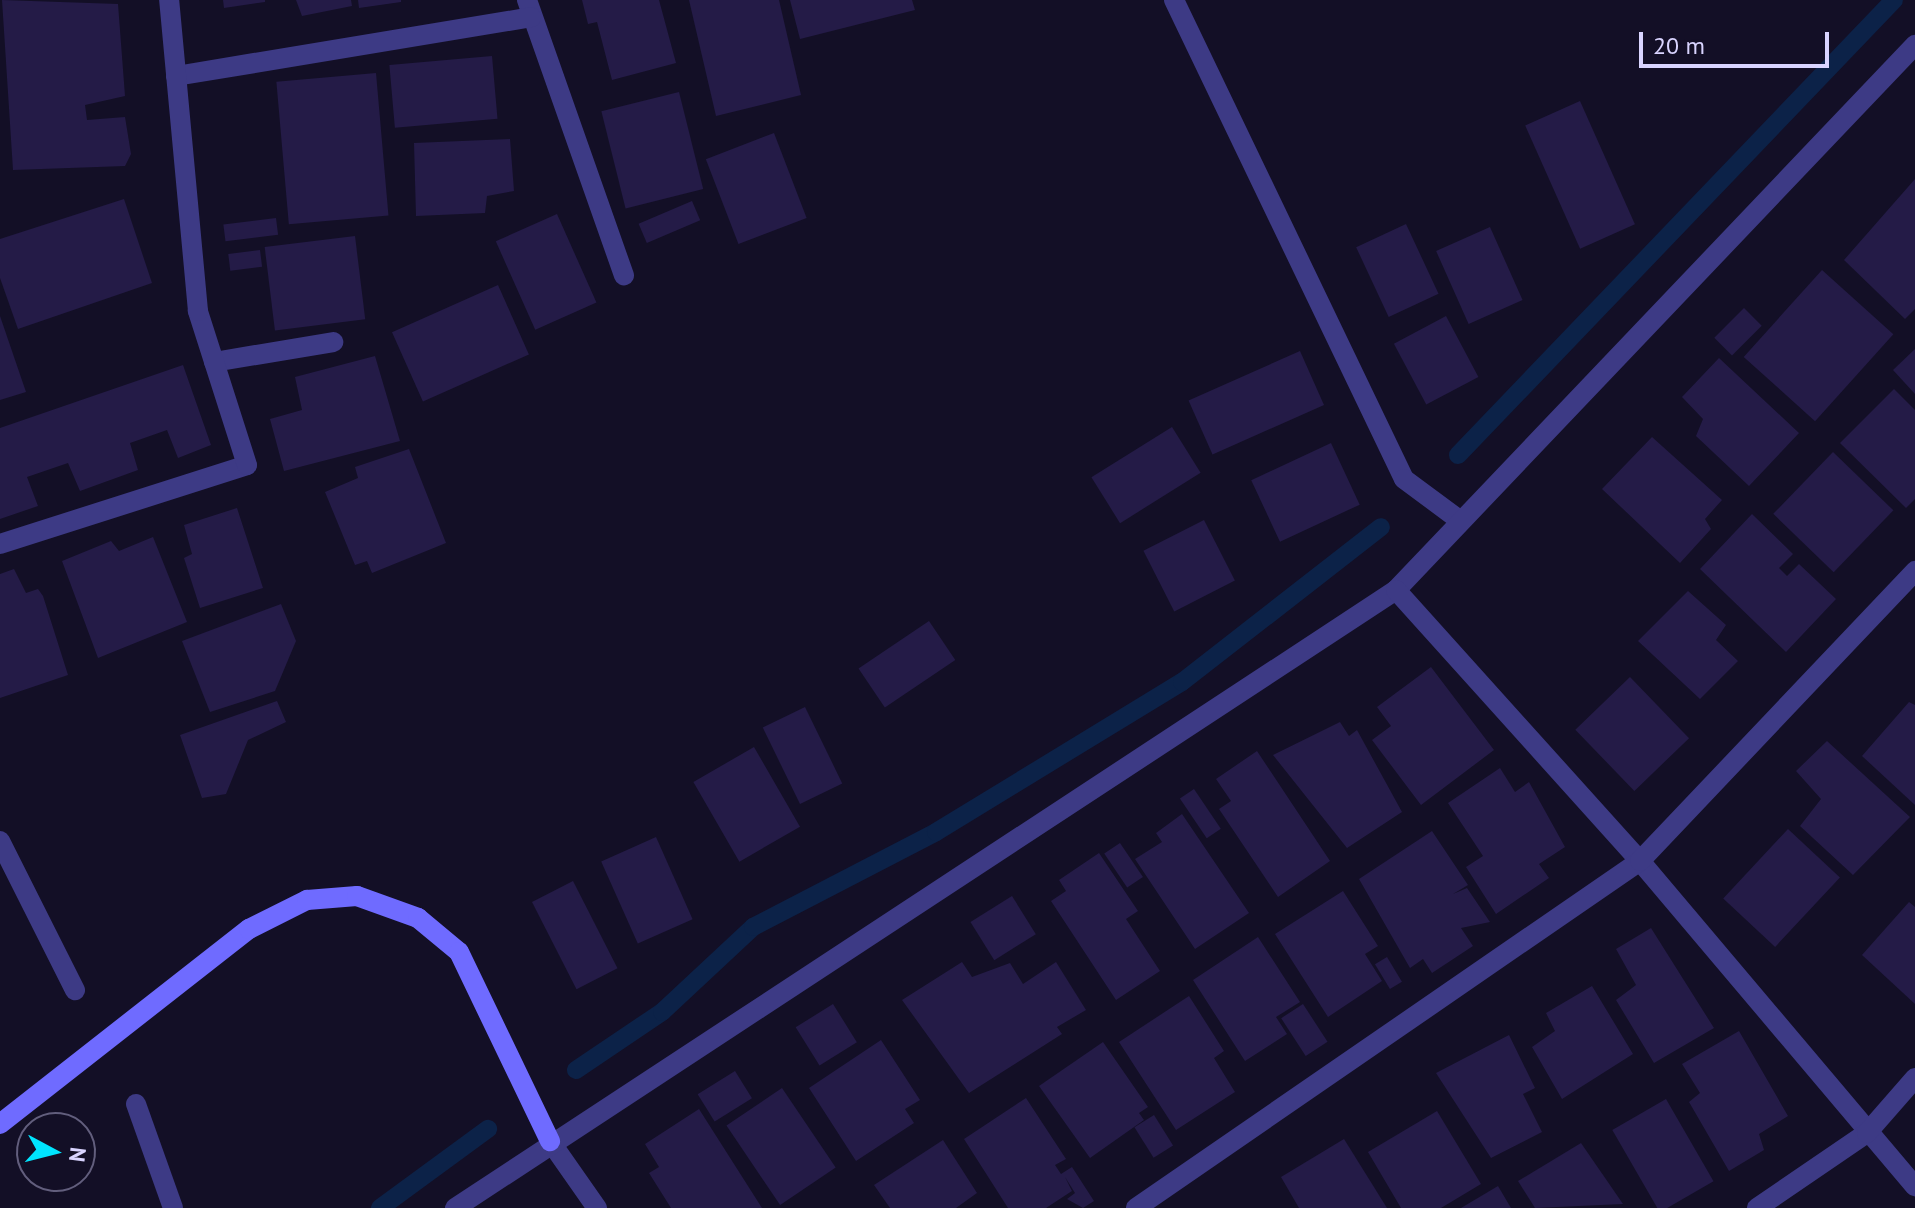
<!DOCTYPE html>
<style>
body{margin:0}
#map{position:relative;width:1915px;height:1208px;overflow:hidden;background:#130f26;font-family:"PT Sans",sans-serif}
div>[style]{position:absolute}
[style*='--x']{left:calc(var(--x)*1px);top:calc(var(--y)*1px);width:calc(var(--w)*1px);rotate:calc(var(--a)*1deg)}
.stream>*{height:18px;margin:-9px;padding:0 9px;transform-origin:9px;border-radius:9px;background:#0c2248}
.building>*{inset:0;background:#241b47;transform-origin:0 0}
.street>*{height:20px;margin:-10px;padding:0 10px;transform-origin:10px;border-radius:10px;background:#3d3a85}
.secondary>*{height:20px;margin:-10px;padding:0 10px;transform-origin:10px;border-radius:10px;background:#6f6bff}
span{translate:-50% -50%;white-space:nowrap;text-align:center;line-height:1.15;-webkit-text-stroke:6px #130f26;paint-order:stroke}
.north{position:absolute;left:16px;top:1112px;width:80px;height:80px;box-sizing:border-box;background:#130f26;border:2px solid #625e7d;border-radius:50%;rotate:97deg;font-size:22px;font-weight:700;line-height:32px;text-align:center;color:#d9d4ff}
.north::after{content:'';display:block;margin:auto;width:28px;height:36px;background:#00e5ff;clip-path:polygon(50% 0,100% 100%,50% 72%,0 100%)}
.scale{position:absolute;left:1639px;top:32px;width:190px;height:36px;box-sizing:border-box;border:4px solid #d9d4ff;border-top:0;padding-left:10px;font-size:24px;line-height:28px;white-space:nowrap;color:#d9d4ff;-webkit-text-stroke:6px #130f26;paint-order:stroke}
</style>
<div id="map">
<div class="stream">
<i style="--x:1458;--y:455;--w:630;--a:-46.22"></i>
<i style="--x:576;--y:1070;--w:104;--a:-34"></i>
<i style="--x:662;--y:1012;--w:125;--a:-43"></i>
<i style="--x:753;--y:927;--w:206;--a:-27.4"></i>
<i style="--x:936;--y:832;--w:288;--a:-31.4"></i>
<i style="--x:1182;--y:682;--w:252;--a:-37.9"></i>
<i style="--x:380;--y:1208;--w:134;--a:-36.2"></i>
</div>
<div class="building">
<i style="clip-path:polygon(2px 0,118px 4px,125px 96px,85px 105px,87px 120px,125px 117px,131px 154px,125px 166px,13px 170px)"></i>
<i style="clip-path:polygon(223px 0,265px 0,265px 2px,224px 8px)"></i>
<i style="clip-path:polygon(296px 0,351px 0,352px 6px,302px 16px)"></i>
<i style="clip-path:polygon(358px 0,401px 0,401px 2px,359px 8px)"></i>
<i style="clip-path:polygon(582px 0,659px 0,676px 63px,612px 80px,597px 22px,588px 24px)"></i>
<i style="clip-path:polygon(689px 0,779px 0,801px 95px,716px 116px)"></i>
<i style="clip-path:polygon(790px 0,912px 0,915px 10px,800px 39px)"></i>
<i style="left:492px;top:56px;width:63px;height:103px;rotate:85deg"></i>
<i style="left:376px;top:73px;width:143px;height:100px;rotate:85deg"></i>
<i style="left:679px;top:92px;width:100px;height:80px;rotate:76deg"></i>
<i style="left:1580px;top:101px;width:135px;height:60px;rotate:66deg"></i>
<i style="left:774px;top:133px;width:91px;height:73px;rotate:69deg"></i>
<i style="clip-path:polygon(510px 139px,514px 191px,487px 196px,485px 213px,416px 216px,414px 143px)"></i>
<i style="clip-path:polygon(1915px 179px,1915px 309px,1905px 319px,1844px 260px)"></i>
<i style="clip-path:polygon(124px 199px,152px 283px,18px 329px,0 278px,0 239px)"></i>
<i style="left:692px;top:201px;width:21px;height:58px;rotate:67deg"></i>
<i style="left:557px;top:214px;width:97px;height:67px;rotate:66deg"></i>
<i style="left:276px;top:218px;width:17px;height:53px;rotate:83deg"></i>
<i style="left:1406px;top:224px;width:77px;height:55px;rotate:65deg"></i>
<i style="left:1490px;top:227px;width:80px;height:59px;rotate:66deg"></i>
<i style="left:355px;top:236px;width:84px;height:91px;rotate:83deg"></i>
<i style="left:260px;top:250px;width:17px;height:32px;rotate:83deg"></i>
<i style="left:1822px;top:270px;width:96px;height:117px;rotate:42deg"></i>
<i style="left:498px;top:285px;width:76px;height:116px;rotate:66deg"></i>
<i style="left:1744px;top:308px;width:25px;height:42px;rotate:45deg"></i>
<i style="clip-path:polygon(0 316px,26px 392px,0 400px)"></i>
<i style="left:1446px;top:316px;width:69px;height:59px;rotate:62deg"></i>
<i style="clip-path:polygon(1915px 349px,1915px 394px,1893px 370px)"></i>
<i style="left:1300px;top:351px;width:59px;height:122px;rotate:66deg"></i>
<i style="clip-path:polygon(375px 356px,400px 441px,284px 471px,270px 419px,302px 410px,295px 377px)"></i>
<i style="clip-path:polygon(1719px 358px,1799px 433px,1749px 486px,1696px 436px,1703px 419px,1682px 397px)"></i>
<i style="clip-path:polygon(183px 365px,211px 445px,178px 458px,167px 430px,130px 443px,138px 470px,80px 491px,68px 463px,27px 477px,38px 506px,0 519px,0 428px)"></i>
<i style="clip-path:polygon(1894px 389px,1915px 410px,1915px 499px,1906px 508px,1840px 443px)"></i>
<i style="left:1172px;top:427px;width:54px;height:95px;rotate:58deg"></i>
<i style="clip-path:polygon(1652px 437px,1722px 500px,1705px 519px,1711px 529px,1680px 563px,1602px 489px)"></i>
<i style="left:1331px;top:443px;width:68px;height:88px;rotate:65deg"></i>
<i style="clip-path:polygon(409px 449px,446px 543px,372px 573px,367px 561px,355px 565px,325px 492px,358px 478px,355px 467px)"></i>
<i style="left:1833px;top:452px;width:84px;height:86px;rotate:44deg"></i>
<i style="clip-path:polygon(237px 508px,263px 588px,200px 608px,184px 558px,192px 554px,184px 525px)"></i>
<i style="clip-path:polygon(1752px 514px,1793px 554px,1779px 568px,1787px 576px,1799px 564px,1836px 599px,1786px 652px,1700px 569px)"></i>
<i style="left:1204px;top:520px;width:68px;height:68px;rotate:63deg"></i>
<i style="clip-path:polygon(153px 537px,187px 622px,98px 658px,62px 561px,111px 541px,119px 551px)"></i>
<i style="clip-path:polygon(14px 569px,26px 593px,38px 589px,43px 596px,68px 675px,0 698px,0 574px)"></i>
<i style="clip-path:polygon(1688px 591px,1726px 625px,1716px 640px,1738px 661px,1700px 699px,1638px 641px)"></i>
<i style="clip-path:polygon(281px 604px,296px 641px,275px 691px,210px 712px,182px 641px)"></i>
<i style="left:929px;top:621px;width:47px;height:85px;rotate:56deg"></i>
<i style="clip-path:polygon(1431px 667px,1494px 750px,1421px 805px,1372px 740px,1391px 726px,1377px 707px)"></i>
<i style="left:1630px;top:677px;width:85px;height:76px;rotate:46deg"></i>
<i style="clip-path:polygon(277px 701px,286px 722px,248px 740px,226px 794px,202px 798px,180px 735px)"></i>
<i style="clip-path:polygon(1909px 702px,1915px 705px,1915px 805px,1862px 756px)"></i>
<i style="left:805px;top:707px;width:85px;height:47px;rotate:64deg"></i>
<i style="clip-path:polygon(1340px 722px,1349px 736px,1357px 730px,1402px 812px,1347px 848px,1273px 755px)"></i>
<i style="clip-path:polygon(1827px 741px,1910px 817px,1853px 875px,1800px 826px,1821px 799px,1796px 771px)"></i>
<i style="left:754px;top:747px;width:92px;height:70px;rotate:60deg"></i>
<i style="clip-path:polygon(1257px 751px,1330px 861px,1278px 897px,1219px 809px,1231px 801px,1216px 779px)"></i>
<i style="clip-path:polygon(1500px 768px,1515px 792px,1529px 782px,1565px 847px,1539px 864px,1549px 878px,1496px 914px,1466px 867px,1483px 856px,1448px 803px)"></i>
<i style="left:1194px;top:789px;width:48px;height:17px;rotate:56deg"></i>
<i style="clip-path:polygon(1182px 814px,1249px 913px,1195px 949px,1135px 859px,1162px 842px,1156px 833px)"></i>
<i style="left:1788px;top:829px;width:71px;height:95px;rotate:43deg"></i>
<i style="clip-path:polygon(1432px 831px,1468px 885px,1453px 894px,1467px 888px,1490px 922px,1461px 928px,1473px 946px,1432px 973px,1423px 959px,1410px 968px,1359px 879px)"></i>
<i style="left:656px;top:837px;width:90px;height:60px;rotate:66deg"></i>
<i style="left:1120px;top:843px;width:41px;height:19px;rotate:56deg"></i>
<i style="clip-path:polygon(1099px 853px,1138px 911px,1126px 919px,1160px 971px,1116px 1000px,1051px 901px,1066px 891px,1059px 880px)"></i>
<i style="left:573px;top:881px;width:98px;height:46px;rotate:63deg"></i>
<i style="clip-path:polygon(1343px 891px,1378px 946px,1365px 954px,1382px 981px,1328px 1017px,1275px 934px)"></i>
<i style="left:1012px;top:896px;width:45px;height:49px;rotate:58deg"></i>
<i style="clip-path:polygon(1909px 902px,1915px 907px,1915px 1004px,1862px 955px)"></i>
<i style="clip-path:polygon(1651px 928px,1714px 1028px,1654px 1063px,1616px 1000px,1636px 985px,1616px 949px)"></i>
<i style="clip-path:polygon(1258px 937px,1300px 1002px,1276px 1017px,1287px 1034px,1245px 1061px,1193px 980px)"></i>
<i style="left:1387px;top:957px;width:29px;height:14px;rotate:59deg"></i>
<i style="clip-path:polygon(962px 962px,972px 977px,1010px 963px,1023px 984px,1056px 962px,1086px 1010px,1057px 1027px,1062px 1034px,969px 1093px,902px 1000px)"></i>
<i style="clip-path:polygon(1592px 986px,1633px 1054px,1562px 1099px,1532px 1047px,1555px 1031px,1546px 1013px)"></i>
<i style="clip-path:polygon(1189px 996px,1224px 1051px,1214px 1058px,1235px 1092px,1176px 1130px,1119px 1042px)"></i>
<i style="left:833px;top:1004px;width:45px;height:44px;rotate:58deg"></i>
<i style="left:1303px;top:1004px;width:45px;height:26px;rotate:57deg"></i>
<i style="clip-path:polygon(1739px 1031px,1788px 1116px,1759px 1134px,1764px 1150px,1729px 1171px,1689px 1102px,1700px 1093px,1682px 1064px)"></i>
<i style="clip-path:polygon(1509px 1035px,1535px 1088px,1523px 1094px,1542px 1132px,1491px 1158px,1436px 1073px)"></i>
<i style="clip-path:polygon(881px 1040px,920px 1100px,905px 1109px,914px 1123px,856px 1161px,809px 1088px)"></i>
<i style="clip-path:polygon(1103px 1042px,1148px 1107px,1139px 1113px,1144px 1120px,1090px 1158px,1039px 1086px)"></i>
<i style="left:735px;top:1071px;width:32px;height:44px;rotate:58deg"></i>
<i style="left:782px;top:1088px;width:96px;height:67px;rotate:56deg"></i>
<i style="clip-path:polygon(1026px 1098px,1066px 1159px,1055px 1165px,1061px 1174px,1072px 1167px,1094px 1201px,1083px 1208px,1067px 1199px,1075px 1193px,1065px 1177px,1072px 1191px,1046px 1208px,1008px 1208px,964px 1139px)"></i>
<i style="left:1666px;top:1099px;width:95px;height:62px;rotate:60deg"></i>
<i style="clip-path:polygon(699px 1109px,762px 1208px,671px 1208px,649px 1173px,659px 1167px,645px 1144px)"></i>
<i style="clip-path:polygon(1437px 1111px,1481px 1184px,1441px 1208px,1401px 1208px,1368px 1152px)"></i>
<i style="left:1154px;top:1115px;width:36px;height:23px;rotate:58deg"></i>
<i style="clip-path:polygon(1344px 1139px,1387px 1208px,1299px 1208px,1281px 1177px)"></i>
<i style="clip-path:polygon(943px 1140px,977px 1193px,956px 1208px,890px 1208px,874px 1185px)"></i>
<i style="clip-path:polygon(1581px 1143px,1623px 1204px,1535px 1208px,1518px 1181px)"></i>
<i style="clip-path:polygon(1498px 1186px,1511px 1208px,1461px 1208px)"></i>
</div>
<div class="street">
<i style="--x:527;--y:0;--w:292;--a:70.6"></i>
<i style="--x:1174;--y:0;--w:531;--a:64.35"></i>
<i style="--x:1404;--y:479;--w:67;--a:36.5"></i>
<i style="--x:176;--y:76;--w:360;--a:-9.4"></i>
<i style="--x:214;--y:362;--w:121;--a:-9.5"></i>
<i style="--x:0;--y:544;--w:259;--a:-17.7"></i>
<i style="--x:247;--y:465;--w:162;--a:-107.7"></i>
<i style="--x:198;--y:311;--w:312;--a:-95.3"></i>
<i style="--x:1396;--y:590;--w:753;--a:-46.4"></i>
<i style="--x:0;--y:841;--w:167;--a:63.3"></i>
<i style="--x:136;--y:1104;--w:110;--a:70.4"></i>
<i style="--x:550;--y:1141;--w:82;--a:55"></i>
<i style="--x:455;--y:1208;--w:1126;--a:-33.29"></i>
<i style="--x:1396;--y:590;--w:365;--a:48"></i>
<i style="--x:1640;--y:861;--w:426;--a:49.8"></i>
<i style="--x:1136;--y:1208;--w:612;--a:-34.55"></i>
<i style="--x:1640;--y:861;--w:400;--a:-46.5"></i>
<i style="--x:1757;--y:1208;--w:133;--a:-34.3"></i>
<i style="--x:1867;--y:1133;--w:73;--a:-48.9"></i>
</div>
<div class="secondary">
<i style="--x:0;--y:1124;--w:316;--a:-38.1"></i>
<i style="--x:249;--y:929;--w:65;--a:-26.6"></i>
<i style="--x:307;--y:900;--w:50;--a:-4.6"></i>
<i style="--x:357;--y:896;--w:65;--a:19.8"></i>
<i style="--x:418;--y:918;--w:53;--a:39.7"></i>
<i style="--x:459;--y:952;--w:210;--a:64.3"></i>
</div>
<div class="north">N</div>
<div class="scale">20 m</div>
</div>
